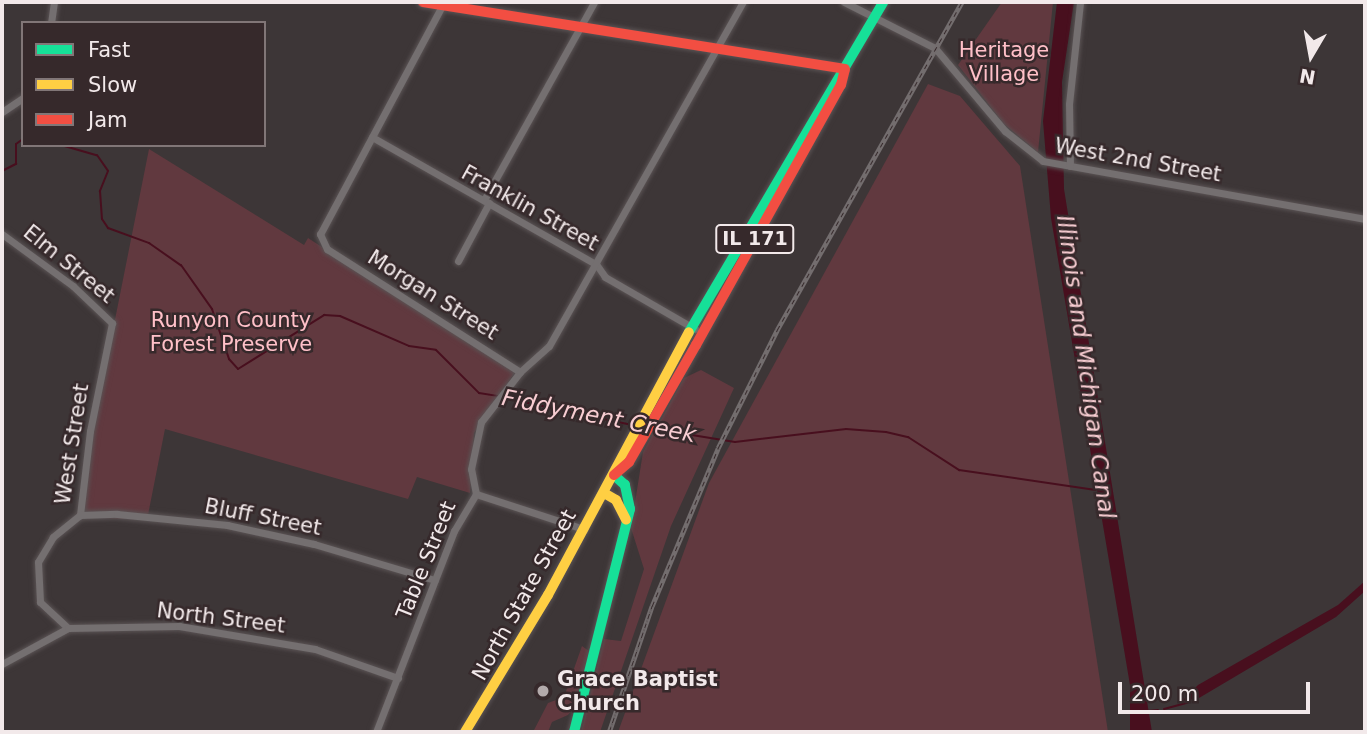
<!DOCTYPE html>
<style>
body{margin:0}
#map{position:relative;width:1367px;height:734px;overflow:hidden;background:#3d3637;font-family:"DejaVu Sans",sans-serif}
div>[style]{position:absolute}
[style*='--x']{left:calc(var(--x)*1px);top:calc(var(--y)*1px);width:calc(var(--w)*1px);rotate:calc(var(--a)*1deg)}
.green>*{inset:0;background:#61393f}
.water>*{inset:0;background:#480f1e}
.stream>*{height:2px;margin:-1px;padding:0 1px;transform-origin:1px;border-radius:1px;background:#480f1e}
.roads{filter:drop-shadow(0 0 2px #5a5354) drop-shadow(0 0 2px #5a5354)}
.street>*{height:7px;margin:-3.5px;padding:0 3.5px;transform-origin:3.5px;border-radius:3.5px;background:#746f70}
.fast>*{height:10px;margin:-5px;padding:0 5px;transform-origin:5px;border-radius:5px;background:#16e098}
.slow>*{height:10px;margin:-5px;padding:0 5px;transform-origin:5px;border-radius:5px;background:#ffcf43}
.jam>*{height:10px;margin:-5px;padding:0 5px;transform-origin:5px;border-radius:5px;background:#f24e42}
.rail>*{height:4.5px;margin-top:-2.25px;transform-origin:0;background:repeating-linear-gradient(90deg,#36292b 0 5px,#736d6e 0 10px);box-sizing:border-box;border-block:2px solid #736d6e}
.dots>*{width:19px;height:19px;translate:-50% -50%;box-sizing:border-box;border:4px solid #36292b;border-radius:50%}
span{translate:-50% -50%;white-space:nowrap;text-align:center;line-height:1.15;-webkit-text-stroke:5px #36292b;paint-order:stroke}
.shield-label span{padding:2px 5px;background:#36292b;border:2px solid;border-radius:5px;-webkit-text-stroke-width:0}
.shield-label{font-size:19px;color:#f2e9ea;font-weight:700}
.park-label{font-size:21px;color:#ffc0c8}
.street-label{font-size:21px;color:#f2e9ea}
.poi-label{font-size:21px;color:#f2e9ea;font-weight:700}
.left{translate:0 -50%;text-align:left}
.water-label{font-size:23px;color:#f8cdd2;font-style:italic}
.frame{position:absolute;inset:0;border:4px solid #f2e9ea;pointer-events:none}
.legend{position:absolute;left:21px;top:21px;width:245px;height:126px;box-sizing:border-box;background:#36292b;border:2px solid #817677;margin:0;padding:9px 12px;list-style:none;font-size:21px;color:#f2e9ea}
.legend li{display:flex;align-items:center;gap:14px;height:35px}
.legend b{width:35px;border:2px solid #817677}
.north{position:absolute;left:1276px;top:21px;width:70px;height:70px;-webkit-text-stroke:5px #36292b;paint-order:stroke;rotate:190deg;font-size:19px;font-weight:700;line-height:28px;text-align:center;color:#f2e9ea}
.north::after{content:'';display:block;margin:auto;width:24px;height:32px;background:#f2e9ea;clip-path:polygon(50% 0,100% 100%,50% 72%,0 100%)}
.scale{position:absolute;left:1118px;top:682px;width:192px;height:32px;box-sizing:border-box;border:4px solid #f2e9ea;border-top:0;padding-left:9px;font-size:21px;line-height:24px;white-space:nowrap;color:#f2e9ea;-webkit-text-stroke:5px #36292b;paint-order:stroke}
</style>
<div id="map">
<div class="green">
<i style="clip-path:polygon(1002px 2px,1053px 2px,1038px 152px,1004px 124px,958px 65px)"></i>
<i style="clip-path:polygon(928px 84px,960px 96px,1020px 166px,1108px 732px,618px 732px,709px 483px)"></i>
<i style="clip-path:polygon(149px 149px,304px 245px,308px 238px,515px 372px,474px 433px,470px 493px,417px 477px,408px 499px,165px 429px,147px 520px,80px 517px,94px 425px)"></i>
<i style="clip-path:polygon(701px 370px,734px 388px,671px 526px,600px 732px,581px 732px,604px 639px,621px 641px,644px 569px,631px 528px,643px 452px,684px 378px)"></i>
<i style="clip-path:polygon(582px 646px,589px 651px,576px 705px,568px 715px,552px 722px,548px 732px,533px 732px,548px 703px,564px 697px)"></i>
</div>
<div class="water">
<i style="clip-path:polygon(1057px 2px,1074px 2px,1062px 82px,1064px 189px,1152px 732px,1130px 732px,1130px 685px,1051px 218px,1043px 121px)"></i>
<i style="clip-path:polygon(1365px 581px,1365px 591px,1336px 617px,1199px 698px,1182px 701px,1198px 685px,1338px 605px)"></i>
</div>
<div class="stream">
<i style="--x:61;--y:145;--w:37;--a:16"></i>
<i style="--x:97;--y:155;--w:19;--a:55"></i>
<i style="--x:108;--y:171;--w:22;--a:112"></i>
<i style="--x:100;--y:191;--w:28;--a:86"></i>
<i style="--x:102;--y:219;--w:11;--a:56"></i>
<i style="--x:108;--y:228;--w:44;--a:20.1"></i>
<i style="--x:149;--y:243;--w:39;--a:35"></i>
<i style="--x:181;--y:265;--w:54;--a:54.8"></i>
<i style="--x:212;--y:309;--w:53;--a:71.2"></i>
<i style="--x:229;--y:359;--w:13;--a:48"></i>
<i style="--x:238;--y:369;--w:102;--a:-32.1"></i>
<i style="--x:324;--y:315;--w:16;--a:4"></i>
<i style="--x:340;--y:316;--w:75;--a:23.5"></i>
<i style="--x:409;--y:346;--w:27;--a:8"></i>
<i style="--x:436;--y:350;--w:61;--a:45"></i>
<i style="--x:479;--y:393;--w:20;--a:9"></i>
<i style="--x:2;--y:171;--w:16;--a:-27"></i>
<i style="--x:16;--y:164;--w:20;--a:-90"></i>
<i style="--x:16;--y:144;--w:9;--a:-36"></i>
<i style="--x:504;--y:398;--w:131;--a:11.9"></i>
<i style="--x:655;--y:429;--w:81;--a:9.2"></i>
<i style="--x:735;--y:442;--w:112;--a:-6.7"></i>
<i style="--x:846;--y:429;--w:40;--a:4.3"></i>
<i style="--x:886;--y:432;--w:23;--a:13"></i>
<i style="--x:908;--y:437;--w:61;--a:32.9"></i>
<i style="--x:959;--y:470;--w:138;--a:8.3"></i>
<i style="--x:1164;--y:709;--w:24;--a:-15"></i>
<i style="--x:1148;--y:711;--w:10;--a:-6"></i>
</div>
<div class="roads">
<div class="street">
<i style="--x:844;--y:2;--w:102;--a:26.8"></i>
<i style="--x:935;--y:48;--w:109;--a:49.9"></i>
<i style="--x:1005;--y:131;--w:48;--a:38.3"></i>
<i style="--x:1043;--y:161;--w:327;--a:10.2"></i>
<i style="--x:443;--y:4;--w:261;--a:118.1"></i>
<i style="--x:320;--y:234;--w:17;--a:65"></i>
<i style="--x:327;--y:249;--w:229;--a:32.5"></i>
<i style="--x:51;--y:23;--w:21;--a:-82"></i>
<i style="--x:2;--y:112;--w:25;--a:-34"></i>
<i style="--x:372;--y:137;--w:257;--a:29.6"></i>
<i style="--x:596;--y:264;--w:16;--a:55"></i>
<i style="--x:605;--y:277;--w:104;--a:30"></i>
<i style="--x:1070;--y:166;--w:62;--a:-90.9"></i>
<i style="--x:1069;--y:104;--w:103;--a:-83.8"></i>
<i style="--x:484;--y:200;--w:227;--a:-60.9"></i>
<i style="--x:2;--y:234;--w:88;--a:36.2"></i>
<i style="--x:73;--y:286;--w:54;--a:43.5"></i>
<i style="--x:112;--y:323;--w:110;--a:101.5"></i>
<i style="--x:90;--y:431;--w:85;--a:96.8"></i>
<i style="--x:80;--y:515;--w:35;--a:141"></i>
<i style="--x:53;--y:537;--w:29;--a:121"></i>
<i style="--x:38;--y:562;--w:40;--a:87.1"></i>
<i style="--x:40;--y:602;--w:38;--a:43"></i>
<i style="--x:458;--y:261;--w:66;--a:-61.9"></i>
<i style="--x:476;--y:494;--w:25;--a:-101"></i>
<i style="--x:471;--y:469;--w:48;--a:-78"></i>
<i style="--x:481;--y:422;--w:63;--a:-52"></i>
<i style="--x:520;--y:372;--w:39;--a:-42"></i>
<i style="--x:549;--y:346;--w:395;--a:-60.6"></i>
<i style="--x:476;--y:494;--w:114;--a:18"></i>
<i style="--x:80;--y:515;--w:37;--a:-2"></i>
<i style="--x:117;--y:514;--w:111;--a:5.7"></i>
<i style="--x:227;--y:525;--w:89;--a:12.3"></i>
<i style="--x:314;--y:544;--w:126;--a:16.6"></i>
<i style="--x:2;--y:664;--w:75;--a:-28.6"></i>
<i style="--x:68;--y:628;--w:111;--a:-1"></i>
<i style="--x:179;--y:626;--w:138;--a:9.6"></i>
<i style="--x:315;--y:649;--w:88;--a:19.3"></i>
<i style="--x:376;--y:732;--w:216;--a:-68.8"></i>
<i style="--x:454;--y:531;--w:43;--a:-59.3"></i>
</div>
<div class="fast">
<i style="--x:689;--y:332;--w:383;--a:-59.5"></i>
<i style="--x:574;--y:732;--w:230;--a:-75.9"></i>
<i style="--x:630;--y:509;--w:25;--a:-102"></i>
<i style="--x:625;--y:485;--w:15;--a:-138"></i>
</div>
<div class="slow">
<i style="--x:604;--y:493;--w:14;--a:30"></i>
<i style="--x:616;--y:500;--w:22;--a:63"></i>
<i style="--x:465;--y:732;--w:160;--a:-58.8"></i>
<i style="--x:548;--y:595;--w:298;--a:-61.8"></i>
</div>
<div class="jam">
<i style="--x:423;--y:2;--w:427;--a:9"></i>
<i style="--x:614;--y:475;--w:20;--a:-41"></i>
<i style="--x:629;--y:462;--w:135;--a:-60.2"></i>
<i style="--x:696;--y:345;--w:298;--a:-60.9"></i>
<i style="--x:841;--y:85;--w:16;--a:-76"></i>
</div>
</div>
<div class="rail">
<i style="--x:609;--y:732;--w:133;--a:-71.2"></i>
<i style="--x:652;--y:606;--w:171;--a:-67.3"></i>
<i style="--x:718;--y:448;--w:132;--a:-63.4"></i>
<i style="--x:777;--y:330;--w:377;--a:-60.6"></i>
</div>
<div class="dots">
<i style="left:543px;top:691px;background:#b3aaab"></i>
</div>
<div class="shield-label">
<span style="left:755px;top:239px">IL 171</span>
</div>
<div class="park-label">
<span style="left:1004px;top:62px">Heritage<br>Village</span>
<span style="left:231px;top:332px">Runyon County<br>Forest Preserve</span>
</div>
<div class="street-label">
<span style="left:1138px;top:160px;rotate:10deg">West 2nd Street</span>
<span style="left:530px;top:208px;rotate:29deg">Franklin Street</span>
<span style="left:69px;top:264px;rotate:39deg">Elm Street</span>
<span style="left:433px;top:295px;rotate:32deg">Morgan Street</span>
<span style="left:72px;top:444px;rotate:-81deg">West Street</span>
<span style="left:263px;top:517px;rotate:11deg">Bluff Street</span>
<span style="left:426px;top:560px;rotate:-68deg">Table Street</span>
<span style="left:524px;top:595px;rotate:-61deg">North State Street</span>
<span style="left:221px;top:618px;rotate:7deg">North Street</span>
</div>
<div class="poi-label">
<span class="left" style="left:557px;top:691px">Grace Baptist<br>Church</span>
</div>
<div class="water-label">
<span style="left:1086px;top:367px;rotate:82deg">Illinois and Michigan Canal</span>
<span style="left:599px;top:416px;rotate:11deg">Fiddyment Creek</span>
</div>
<div class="frame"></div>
<ul class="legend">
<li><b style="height:9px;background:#16e098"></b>Fast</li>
<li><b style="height:9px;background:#ffcf43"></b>Slow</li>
<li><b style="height:9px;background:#f24e42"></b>Jam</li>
</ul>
<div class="north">N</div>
<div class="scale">200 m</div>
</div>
